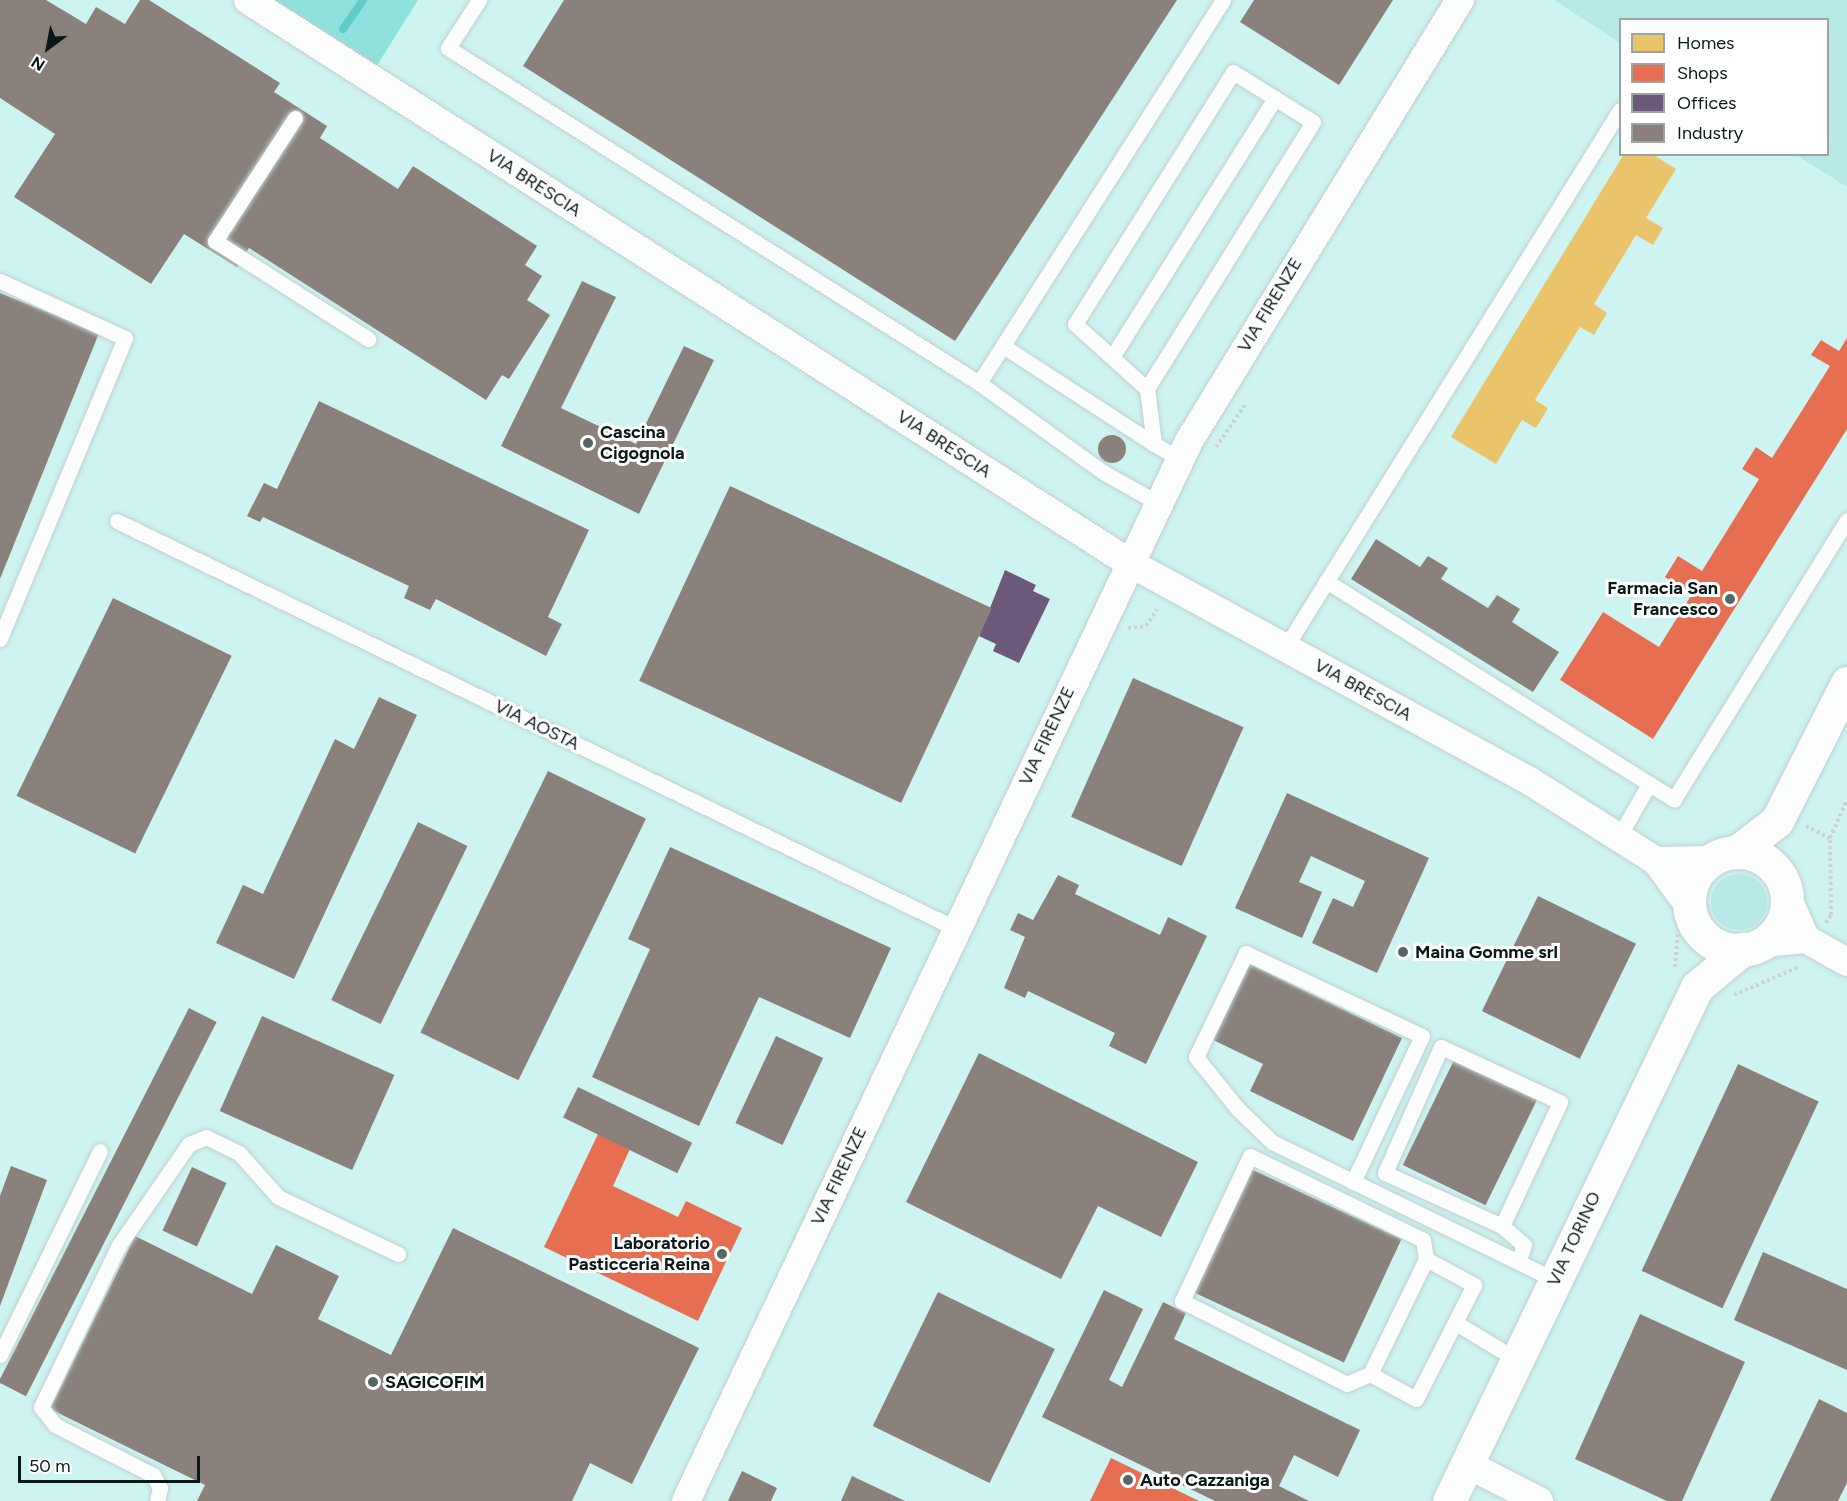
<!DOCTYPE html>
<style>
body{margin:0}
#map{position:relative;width:1847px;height:1501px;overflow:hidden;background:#e2f5f4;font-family:Figtree,sans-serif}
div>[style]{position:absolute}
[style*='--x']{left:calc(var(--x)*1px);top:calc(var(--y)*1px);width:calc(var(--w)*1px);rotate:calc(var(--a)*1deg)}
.built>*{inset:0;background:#cef4f2}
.green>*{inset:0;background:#b6e9e6}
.round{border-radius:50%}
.forest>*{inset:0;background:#8ee1dc}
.homes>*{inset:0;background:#e9c46a}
.shops>*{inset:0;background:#e76f51}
.offices>*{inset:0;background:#6d597a}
.industry>*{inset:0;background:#8a817c;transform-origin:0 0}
.stream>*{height:8px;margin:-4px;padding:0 4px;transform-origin:4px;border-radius:4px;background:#61ccc7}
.path>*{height:4px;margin-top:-2px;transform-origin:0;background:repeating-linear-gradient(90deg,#ccd2d1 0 3px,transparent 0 6px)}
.roads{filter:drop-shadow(0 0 2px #bfd0cf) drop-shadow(0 0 2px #bfd0cf)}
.lane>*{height:15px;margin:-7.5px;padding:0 7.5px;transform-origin:7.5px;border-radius:7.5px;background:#fbfefd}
.street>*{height:28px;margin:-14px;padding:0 14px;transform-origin:14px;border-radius:14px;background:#fbfefd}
.secondary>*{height:33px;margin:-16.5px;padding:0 16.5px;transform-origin:16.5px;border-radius:16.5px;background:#fbfefd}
.secondary>.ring{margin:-16.5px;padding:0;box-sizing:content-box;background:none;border:33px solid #fbfefd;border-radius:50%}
.dots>*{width:16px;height:16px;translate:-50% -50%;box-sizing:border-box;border:3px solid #fff;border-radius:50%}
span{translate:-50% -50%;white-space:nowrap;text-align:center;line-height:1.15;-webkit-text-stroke:6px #fff;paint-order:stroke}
.street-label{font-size:18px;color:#081918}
.poi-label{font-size:18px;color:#081918;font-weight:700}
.left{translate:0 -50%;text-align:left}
.right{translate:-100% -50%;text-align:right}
.legend{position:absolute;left:1619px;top:18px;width:210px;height:138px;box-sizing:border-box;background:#fff;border:2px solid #9ca3a3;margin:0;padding:8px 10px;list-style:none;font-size:18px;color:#081918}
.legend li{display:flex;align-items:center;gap:12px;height:30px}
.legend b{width:30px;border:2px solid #9ca3a3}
.north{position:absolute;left:18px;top:18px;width:60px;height:60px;-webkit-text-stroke:4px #fff;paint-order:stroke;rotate:212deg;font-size:16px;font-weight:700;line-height:24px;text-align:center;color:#081918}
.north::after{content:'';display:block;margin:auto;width:21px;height:27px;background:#081918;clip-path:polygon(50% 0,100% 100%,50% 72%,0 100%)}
.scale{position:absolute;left:18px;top:1456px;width:182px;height:27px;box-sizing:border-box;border:3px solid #081918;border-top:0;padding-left:8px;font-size:18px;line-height:21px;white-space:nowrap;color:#081918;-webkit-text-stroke:4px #fff;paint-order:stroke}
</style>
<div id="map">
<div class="built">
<i style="clip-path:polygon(0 0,1554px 0,1620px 43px,1620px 154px,1796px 155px,1847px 187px,1847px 1501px,0 1501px)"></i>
</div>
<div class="green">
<i style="clip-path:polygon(1554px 0,1847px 0,1847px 187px,1796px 155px,1828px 154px,1828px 20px,1620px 20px,1620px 43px)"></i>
<i class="round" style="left:1711px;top:874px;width:56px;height:56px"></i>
</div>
<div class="forest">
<i style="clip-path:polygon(270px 0,418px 0,376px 67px)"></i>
</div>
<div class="homes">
<i style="clip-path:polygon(1624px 154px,1652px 154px,1676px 169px,1646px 218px,1663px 228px,1653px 245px,1636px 235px,1594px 304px,1607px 313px,1594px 335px,1580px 327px,1535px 400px,1548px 408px,1536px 428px,1522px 420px,1496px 464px,1451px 437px)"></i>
</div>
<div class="shops">
<i style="clip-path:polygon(1847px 338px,1847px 429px,1653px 739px,1560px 680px,1603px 612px,1659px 647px,1692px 594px,1665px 577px,1678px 556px,1702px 571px,1759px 479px,1742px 469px,1756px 447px,1772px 458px,1830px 366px,1811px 355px,1821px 340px,1839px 351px)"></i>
<i style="clip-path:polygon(598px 1134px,630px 1149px,613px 1186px,678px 1217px,686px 1201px,742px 1228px,698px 1321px,544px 1247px)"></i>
<i style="clip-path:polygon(1111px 1458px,1199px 1501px,1090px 1501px)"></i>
</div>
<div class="offices">
<i style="clip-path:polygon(1005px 570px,1036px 585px,1033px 591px,1050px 599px,1019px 663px,993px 651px,996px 644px,979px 636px)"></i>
</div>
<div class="industry">
<i style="clip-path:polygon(0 0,46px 0,86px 24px,96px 7px,125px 24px,140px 0,149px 0,280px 83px,274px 92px,327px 126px,320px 138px,398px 189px,413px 166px,537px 246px,525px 265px,542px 276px,527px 300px,550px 315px,509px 379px,502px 375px,486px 400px,249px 248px,237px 267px,184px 234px,151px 284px,14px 197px,55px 134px,0 98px)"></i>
<i style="clip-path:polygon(564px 0,1177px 0,955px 341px,523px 66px)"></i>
<i style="clip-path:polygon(1254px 0,1393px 0,1339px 85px,1240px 22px)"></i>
<i style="clip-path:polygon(582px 281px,616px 297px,561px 408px,636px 444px,684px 346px,714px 360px,639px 514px,501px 446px)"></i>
<i style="clip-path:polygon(0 293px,99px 333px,0 579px)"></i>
<i style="clip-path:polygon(319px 401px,589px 530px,548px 617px,562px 624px,546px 656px,436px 599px,430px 610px,404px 598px,409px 586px,263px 517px,260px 522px,247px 516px,264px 483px,277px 489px)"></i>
<i class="round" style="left:1098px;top:435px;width:28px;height:28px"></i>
<i style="left:730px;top:486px;width:289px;height:215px;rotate:25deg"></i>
<i style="clip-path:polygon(1376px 539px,1420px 567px,1428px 556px,1448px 568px,1441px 579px,1488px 608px,1497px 595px,1520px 609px,1512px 622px,1559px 652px,1533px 692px,1351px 579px)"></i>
<i style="left:113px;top:598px;width:132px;height:220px;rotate:26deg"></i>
<i style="left:1133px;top:678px;width:121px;height:152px;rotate:24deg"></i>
<i style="clip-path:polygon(379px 697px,417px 715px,294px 979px,216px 943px,243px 885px,263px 894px,335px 739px,354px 749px)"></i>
<i style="left:548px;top:771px;width:109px;height:291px;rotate:26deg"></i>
<i style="clip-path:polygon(1287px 793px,1429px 858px,1377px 973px,1312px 943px,1333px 898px,1353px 907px,1365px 881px,1311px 856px,1299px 882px,1322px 892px,1302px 938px,1235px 908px)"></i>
<i style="left:418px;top:822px;width:55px;height:198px;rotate:26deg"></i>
<i style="clip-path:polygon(670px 847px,891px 948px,850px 1038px,759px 997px,699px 1126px,592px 1077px,650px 949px,628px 939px)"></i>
<i style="clip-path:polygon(1058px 875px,1079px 885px,1075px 894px,1160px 935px,1168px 917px,1207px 936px,1146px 1064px,1109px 1046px,1115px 1033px,1028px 991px,1025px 998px,1004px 988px,1025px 937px,1010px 930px,1018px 913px,1033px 920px)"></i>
<i style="left:1538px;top:896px;width:109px;height:128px;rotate:26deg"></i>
<i style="clip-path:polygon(1247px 963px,1402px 1038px,1353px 1141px,1250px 1091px,1263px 1064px,1207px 1037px)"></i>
<i style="left:189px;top:1008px;width:31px;height:420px;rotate:27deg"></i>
<i style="left:262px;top:1016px;width:145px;height:104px;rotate:24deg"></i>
<i style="left:776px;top:1036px;width:52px;height:96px;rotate:25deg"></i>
<i style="clip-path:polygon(979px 1053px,1198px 1162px,1161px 1237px,1098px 1206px,1061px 1279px,906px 1202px)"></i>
<i style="left:1455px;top:1058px;width:92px;height:119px;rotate:26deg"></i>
<i style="left:1738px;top:1064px;width:89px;height:228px;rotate:25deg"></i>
<i style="left:578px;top:1087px;width:127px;height:34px;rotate:26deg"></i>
<i style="clip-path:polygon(11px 1166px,47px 1180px,0 1306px,0 1196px)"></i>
<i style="left:192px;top:1167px;width:38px;height:70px;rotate:25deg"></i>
<i style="left:1251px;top:1169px;width:166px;height:136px;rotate:25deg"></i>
<i style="clip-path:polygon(453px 1228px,699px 1348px,632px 1484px,590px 1463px,572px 1501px,197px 1501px,205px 1485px,50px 1409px,135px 1236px,252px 1294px,276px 1245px,339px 1276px,318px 1319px,391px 1355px)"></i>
<i style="clip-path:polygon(1763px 1252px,1847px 1289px,1847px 1370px,1734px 1320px)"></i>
<i style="clip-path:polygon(1104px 1290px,1143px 1309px,1109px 1380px,1122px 1387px,1163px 1302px,1186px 1313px,1174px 1339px,1360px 1430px,1338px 1477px,1294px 1455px,1279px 1486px,1309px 1501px,1215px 1501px,1042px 1417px)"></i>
<i style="left:938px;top:1292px;width:130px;height:149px;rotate:26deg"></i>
<i style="clip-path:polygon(1640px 1314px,1745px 1362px,1682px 1501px,1667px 1501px,1575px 1459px)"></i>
<i style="clip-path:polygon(1819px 1399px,1847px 1413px,1847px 1483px,1838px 1501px,1770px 1501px)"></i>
<i style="clip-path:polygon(742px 1471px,777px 1488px,771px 1501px,728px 1501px)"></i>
<i style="clip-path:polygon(852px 1476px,905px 1501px,841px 1501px)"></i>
</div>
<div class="stream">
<i style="--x:343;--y:29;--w:35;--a:-55"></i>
</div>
<div class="path">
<i style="--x:1216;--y:447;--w:51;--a:-55.4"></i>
<i style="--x:1128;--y:628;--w:18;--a:-6"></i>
<i style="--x:1146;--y:626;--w:20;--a:-57"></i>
<i style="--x:1806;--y:826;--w:27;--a:27"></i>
<i style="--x:1826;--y:923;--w:9;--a:-58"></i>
<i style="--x:1831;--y:915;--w:77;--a:-90.7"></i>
<i style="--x:1830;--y:838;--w:42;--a:-65.9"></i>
<i style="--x:1675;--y:967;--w:37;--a:-85"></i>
<i style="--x:1734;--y:995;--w:71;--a:-23.3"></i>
</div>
<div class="roads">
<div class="lane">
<i style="--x:479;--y:0;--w:57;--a:122.9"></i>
<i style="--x:448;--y:48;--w:628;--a:32.25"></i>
<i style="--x:979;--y:383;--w:153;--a:35.7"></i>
<i style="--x:1103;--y:472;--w:63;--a:29.4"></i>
<i style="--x:295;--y:118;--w:147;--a:123"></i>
<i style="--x:215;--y:241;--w:182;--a:32.6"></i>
<i style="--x:0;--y:281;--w:137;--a:24.5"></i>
<i style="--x:125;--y:338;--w:326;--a:112.6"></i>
<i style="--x:1003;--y:346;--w:180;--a:33"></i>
<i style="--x:1112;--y:357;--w:306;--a:-57.8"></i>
<i style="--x:979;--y:383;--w:454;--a:-57.5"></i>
<i style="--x:1147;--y:389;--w:97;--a:-137.9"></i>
<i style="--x:1075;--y:324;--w:297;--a:-57.9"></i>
<i style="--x:1233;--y:72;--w:94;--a:32"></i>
<i style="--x:1313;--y:122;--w:314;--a:121.9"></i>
<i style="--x:1147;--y:389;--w:55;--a:82.7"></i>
<i style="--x:1154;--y:444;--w:30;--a:30"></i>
<i style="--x:117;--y:521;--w:934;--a:25.91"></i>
<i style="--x:1326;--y:581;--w:411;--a:32.1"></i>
<i style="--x:1674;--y:799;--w:328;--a:-58.2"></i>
<i style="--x:1285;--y:648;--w:634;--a:-58.09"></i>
<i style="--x:1618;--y:838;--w:62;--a:-60.1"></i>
<i style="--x:1353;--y:1182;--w:161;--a:-64.7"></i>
<i style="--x:1422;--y:1036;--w:195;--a:-154.8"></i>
<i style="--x:1246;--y:953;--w:115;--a:115.7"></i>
<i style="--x:1196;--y:1057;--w:65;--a:51.2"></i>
<i style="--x:1237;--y:1108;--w:49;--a:44.2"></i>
<i style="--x:1272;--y:1142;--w:315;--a:26"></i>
<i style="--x:1502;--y:1226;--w:137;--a:-64.9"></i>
<i style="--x:1560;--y:1102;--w:131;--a:-155.2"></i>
<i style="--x:1441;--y:1047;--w:138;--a:114"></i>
<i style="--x:1385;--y:1173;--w:128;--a:24.4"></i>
<i style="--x:1502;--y:1226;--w:29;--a:41"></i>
<i style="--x:1524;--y:1245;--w:18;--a:109"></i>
<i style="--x:1426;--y:1259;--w:55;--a:28.4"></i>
<i style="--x:1474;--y:1285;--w:128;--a:117"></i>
<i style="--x:1416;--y:1399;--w:52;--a:-151.5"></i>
<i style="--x:1370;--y:1374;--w:128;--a:-64"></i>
<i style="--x:1456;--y:1323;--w:71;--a:31.2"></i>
<i style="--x:0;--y:1355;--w:227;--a:-63.9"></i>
<i style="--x:1370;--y:1374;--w:25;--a:157"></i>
<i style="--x:1347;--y:1384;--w:185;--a:-153.3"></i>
<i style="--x:1182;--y:1301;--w:160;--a:-64.9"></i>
<i style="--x:1250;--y:1156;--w:192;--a:25.9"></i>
<i style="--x:1423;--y:1240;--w:19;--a:81"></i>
<i style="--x:157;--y:1501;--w:13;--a:-77"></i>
<i style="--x:160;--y:1488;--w:15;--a:-118"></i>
<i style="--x:153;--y:1475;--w:110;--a:-153"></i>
<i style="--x:55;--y:1425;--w:23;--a:-128"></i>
<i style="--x:41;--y:1407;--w:180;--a:-64.3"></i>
<i style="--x:119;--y:1245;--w:123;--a:-55.3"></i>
<i style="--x:189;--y:1144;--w:18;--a:-22"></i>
<i style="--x:206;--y:1137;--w:37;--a:26"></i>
<i style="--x:239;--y:1153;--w:59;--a:48.4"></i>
<i style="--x:278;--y:1197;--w:133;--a:25.4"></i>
</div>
<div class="street">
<i style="--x:248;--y:0;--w:1044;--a:32.56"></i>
<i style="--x:1128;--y:562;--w:456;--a:28.6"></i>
<i style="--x:1528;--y:780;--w:151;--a:32.3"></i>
<i style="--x:1656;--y:861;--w:57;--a:53.5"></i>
<i style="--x:1656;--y:861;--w:55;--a:-1"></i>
<i style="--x:1788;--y:899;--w:44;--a:65.8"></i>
<i style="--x:1806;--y:939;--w:47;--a:29.3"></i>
<i style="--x:1763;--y:943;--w:43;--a:-5.3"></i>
<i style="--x:1467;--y:1464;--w:81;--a:27.2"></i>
<i style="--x:686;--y:1501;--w:1173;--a:-64.61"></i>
<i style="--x:1189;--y:441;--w:518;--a:-58.43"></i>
</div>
<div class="secondary">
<i style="--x:1738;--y:851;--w:49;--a:-37.6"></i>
<i style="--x:1777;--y:821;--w:155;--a:-63.1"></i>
<i class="ring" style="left:1689px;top:852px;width:65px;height:65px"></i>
<i style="--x:1449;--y:1501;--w:571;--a:-64.24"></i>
<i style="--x:1697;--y:987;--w:60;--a:-39.6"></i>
</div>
</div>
<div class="dots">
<i style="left:588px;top:443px;background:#546665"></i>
<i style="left:1730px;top:599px;background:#546665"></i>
<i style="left:1403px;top:952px;background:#546665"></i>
<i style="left:722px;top:1254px;background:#546665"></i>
<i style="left:373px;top:1382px;background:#546665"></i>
<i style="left:1128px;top:1480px;background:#546665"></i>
</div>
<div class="street-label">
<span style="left:534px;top:183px;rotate:33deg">VIA BRESCIA</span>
<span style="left:1270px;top:305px;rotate:-59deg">VIA FIRENZE</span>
<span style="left:944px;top:444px;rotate:33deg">VIA BRESCIA</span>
<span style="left:1363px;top:690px;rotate:29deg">VIA BRESCIA</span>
<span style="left:537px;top:725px;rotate:26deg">VIA AOSTA</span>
<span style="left:1047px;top:736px;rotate:-65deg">VIA FIRENZE</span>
<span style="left:839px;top:1176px;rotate:-65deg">VIA FIRENZE</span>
<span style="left:1574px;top:1239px;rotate:-65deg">VIA TORINO</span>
</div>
<div class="poi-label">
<span class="left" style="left:600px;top:443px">Cascina<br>Cigognola</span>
<span class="right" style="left:1718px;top:599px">Farmacia San<br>Francesco</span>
<span class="left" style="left:1415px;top:952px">Maina Gomme srl</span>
<span class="right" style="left:710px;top:1254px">Laboratorio<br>Pasticceria Reina</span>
<span class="left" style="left:385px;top:1382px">SAGICOFIM</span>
<span class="left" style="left:1140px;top:1480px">Auto Cazzaniga</span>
</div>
<ul class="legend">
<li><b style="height:16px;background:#e9c46a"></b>Homes</li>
<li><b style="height:16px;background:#e76f51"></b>Shops</li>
<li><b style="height:16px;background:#6d597a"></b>Offices</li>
<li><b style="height:16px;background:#8a817c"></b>Industry</li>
</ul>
<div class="north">N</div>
<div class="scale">50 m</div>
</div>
